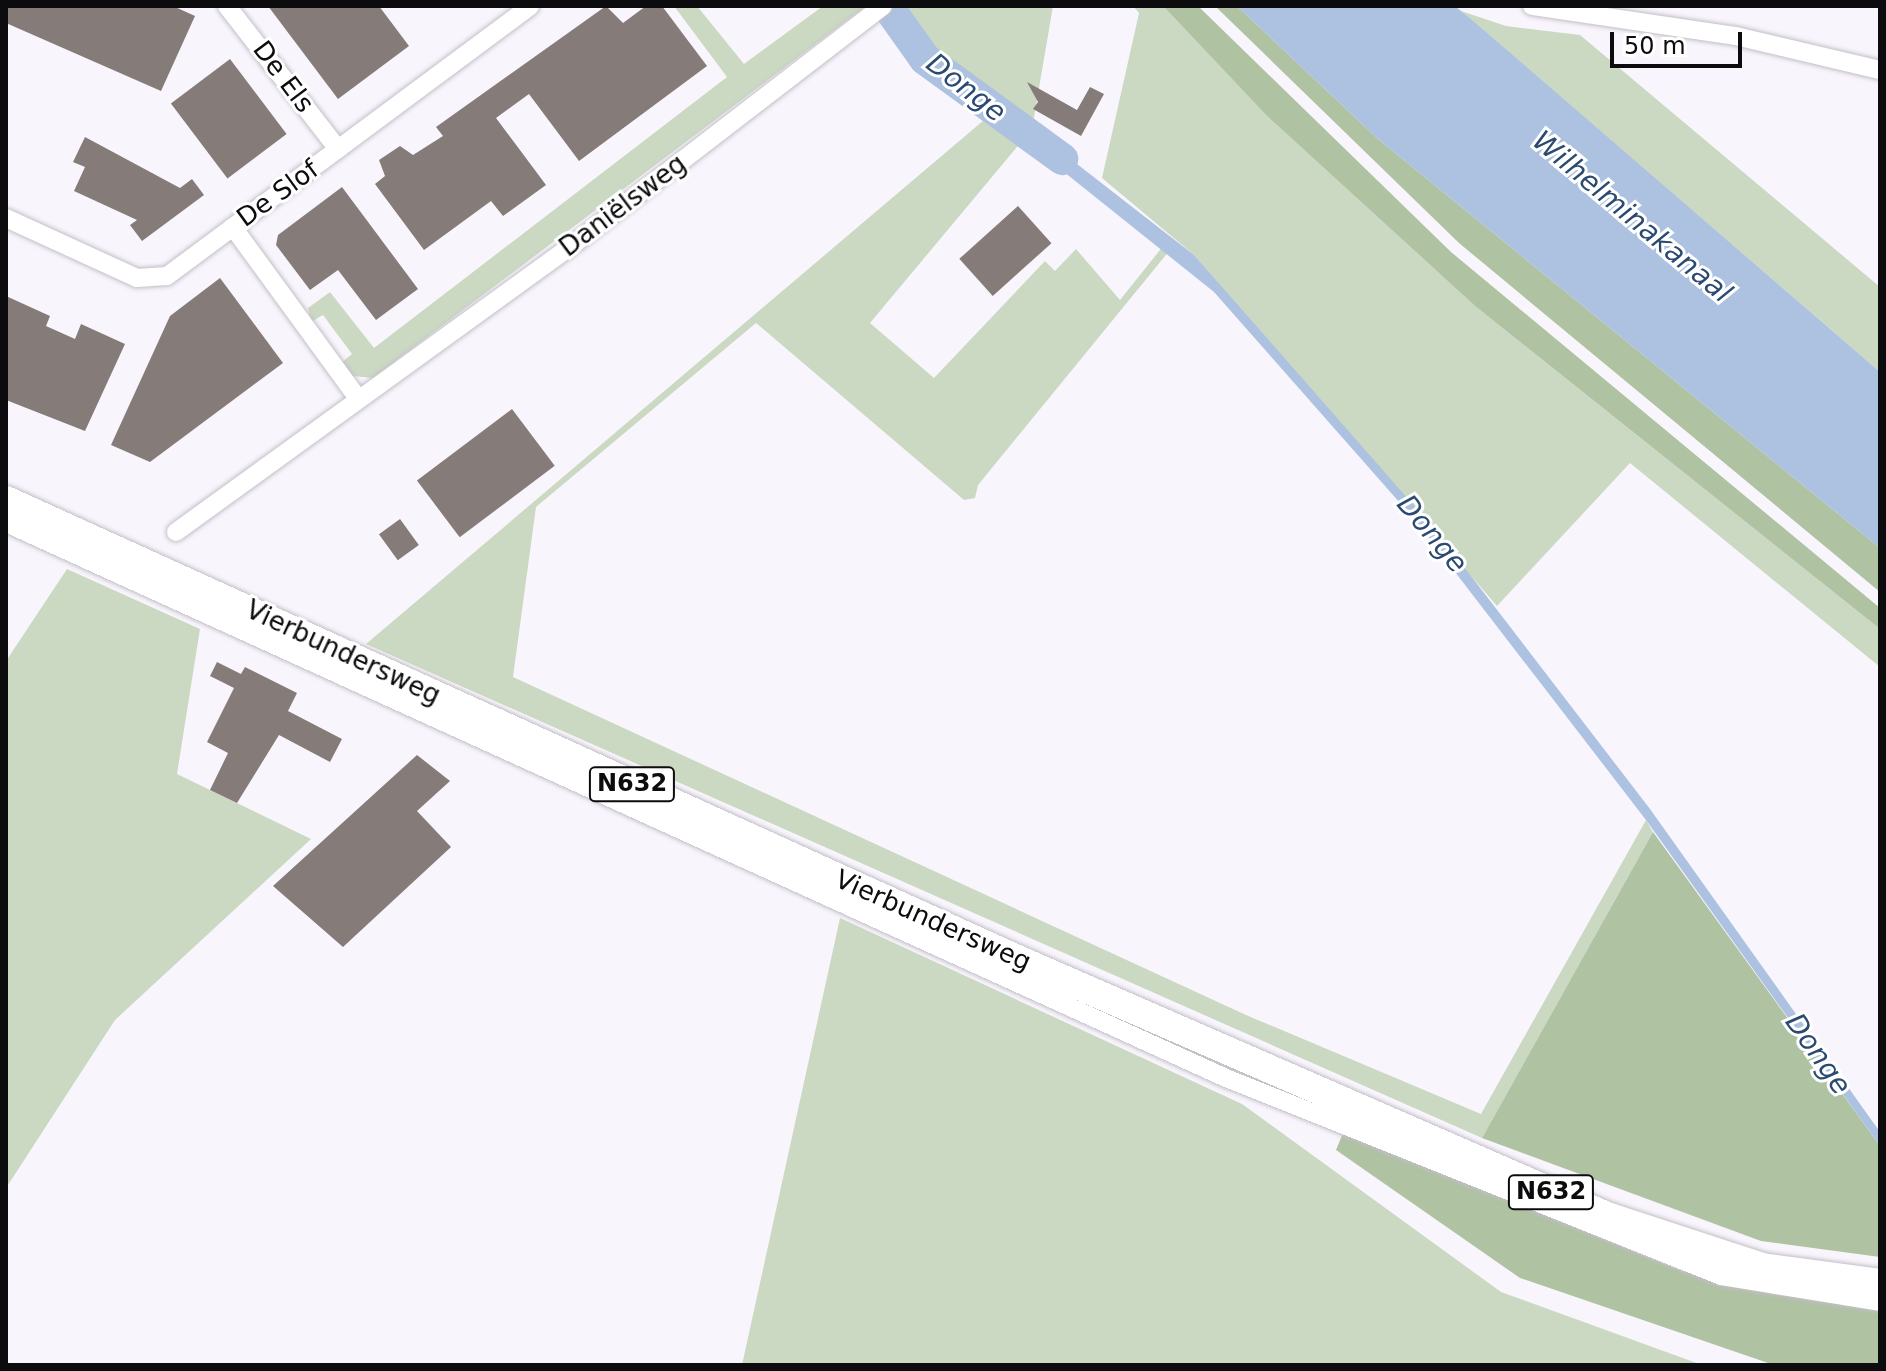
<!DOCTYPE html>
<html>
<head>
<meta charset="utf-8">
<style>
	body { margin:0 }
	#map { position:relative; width:1886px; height:1371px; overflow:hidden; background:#f9f5fd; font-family:"DejaVu Sans",sans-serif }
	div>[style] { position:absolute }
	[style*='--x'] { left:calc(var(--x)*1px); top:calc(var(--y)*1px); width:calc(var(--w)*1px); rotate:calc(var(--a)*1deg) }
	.green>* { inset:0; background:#cbd9c2 }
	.forest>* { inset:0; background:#afc2a2 }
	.water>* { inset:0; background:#acc2e0 }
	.river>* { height:32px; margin:-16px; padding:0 16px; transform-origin:16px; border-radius:16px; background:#acc2e0 }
	.building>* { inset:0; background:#857b78; transform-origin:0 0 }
	.roads { filter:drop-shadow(0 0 2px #c3bfc7) drop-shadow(0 0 2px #c3bfc7) }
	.minor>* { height:18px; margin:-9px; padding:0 9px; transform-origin:9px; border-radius:9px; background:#fff }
	.primary>* { height:28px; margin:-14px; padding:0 14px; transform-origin:14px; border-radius:14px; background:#fff }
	span { translate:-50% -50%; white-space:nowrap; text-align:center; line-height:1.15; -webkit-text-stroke:6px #fff; paint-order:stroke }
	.shield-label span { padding:2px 6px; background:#fff; border:2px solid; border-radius:6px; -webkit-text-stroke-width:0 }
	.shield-label { font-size:24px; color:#0c0b0d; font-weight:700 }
	.street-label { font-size:26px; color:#0c0b0d }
	.water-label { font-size:28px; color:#2b4a72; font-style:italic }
	.frame { position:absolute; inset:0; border:8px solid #0c0b0d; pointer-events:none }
	.scale { position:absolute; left:1610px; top:32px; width:132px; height:36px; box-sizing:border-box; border:4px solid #0c0b0d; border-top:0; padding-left:10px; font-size:24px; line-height:28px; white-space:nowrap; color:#0c0b0d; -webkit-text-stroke:6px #fff; paint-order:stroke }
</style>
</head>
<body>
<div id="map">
	<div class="green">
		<div style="clip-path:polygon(674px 6px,697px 6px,744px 64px,823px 6px,866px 6px,373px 378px,353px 376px,341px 363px,352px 354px,323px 315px,311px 322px,308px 308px,330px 292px,374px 348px,727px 77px)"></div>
		<div style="clip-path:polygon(902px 6px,1053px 6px,1032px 129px,870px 323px,934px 378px,1045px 261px,1055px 271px,1076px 249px,1120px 300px,1164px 245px,1170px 250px,978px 485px,975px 498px,964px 500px,756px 323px,536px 507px,513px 677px,1246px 1015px,1481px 1114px,1646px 820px,1653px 832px,1482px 1138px,366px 644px,997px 109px,919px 50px,892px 15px)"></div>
		<div style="clip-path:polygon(1133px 6px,1163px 6px,1266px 115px,1475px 306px,1880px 629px,1880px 667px,1630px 463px,1497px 606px,1194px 255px,1102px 178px,1139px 13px)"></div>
		<div style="clip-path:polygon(1461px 11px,1506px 26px,1580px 35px,1880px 287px,1880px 372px)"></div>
		<div style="clip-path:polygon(67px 569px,200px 629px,177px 774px,311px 839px,115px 1020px,6px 1188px,6px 661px)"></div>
		<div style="clip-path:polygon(840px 918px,1242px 1104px,1501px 1292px,1702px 1365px,742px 1365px)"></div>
	</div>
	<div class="forest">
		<div style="clip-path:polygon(1163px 6px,1198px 6px,1451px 252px,1880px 608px,1880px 629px,1475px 306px,1266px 115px)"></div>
		<div style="clip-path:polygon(1215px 6px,1237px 6px,1378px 139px,1880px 548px,1880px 592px,1459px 243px)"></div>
		<div style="clip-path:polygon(1653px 832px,1880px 1146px,1880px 1257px,1761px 1241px,1482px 1138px)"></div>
		<div style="clip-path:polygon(1343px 1133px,1682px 1271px,1778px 1295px,1880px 1307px,1880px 1365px,1774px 1365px,1520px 1278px,1336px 1150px)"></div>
	</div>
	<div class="water">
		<div style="clip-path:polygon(1237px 6px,1455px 6px,1472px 20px,1880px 372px,1880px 548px,1378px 139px)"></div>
		<div style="clip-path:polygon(1032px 129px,1194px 255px,1438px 533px,1650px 809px,1880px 1132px,1880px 1146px,1646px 820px,1415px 520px,1214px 292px,1024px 140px)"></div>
	</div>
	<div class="river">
		<div style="--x:893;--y:14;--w:55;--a:54.6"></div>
		<div style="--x:925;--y:59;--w:170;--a:36.1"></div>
	</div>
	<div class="building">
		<div style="clip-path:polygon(6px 6px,173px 6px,195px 16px,161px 91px,6px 23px)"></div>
		<div style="clip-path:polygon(268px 6px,379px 6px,409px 46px,338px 99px)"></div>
		<div style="clip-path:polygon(606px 6px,623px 23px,646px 6px,662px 6px,707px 66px,579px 161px,529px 94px,496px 118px,546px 185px,503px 216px,491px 201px,424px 250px,375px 184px,385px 176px,379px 160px,400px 146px,413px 155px,443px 136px,436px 127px)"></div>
		<div style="left:230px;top:59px;width:94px;height:74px;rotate:53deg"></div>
		<div style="clip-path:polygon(1027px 82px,1077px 110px,1090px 87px,1104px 94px,1081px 136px,1033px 109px,1038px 102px)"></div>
		<div style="clip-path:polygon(85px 137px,180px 188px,192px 179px,204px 195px,142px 241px,130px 225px,137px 220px,74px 191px,85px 167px,73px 162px)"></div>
		<div style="clip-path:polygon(342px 187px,418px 289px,376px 320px,338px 270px,310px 290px,276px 245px,278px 235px)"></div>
		<div style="left:1018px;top:206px;width:50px;height:79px;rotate:48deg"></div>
		<div style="clip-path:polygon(220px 278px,283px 363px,150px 462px,111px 445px,170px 316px)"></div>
		<div style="clip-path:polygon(6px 296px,50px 316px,46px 326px,75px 339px,81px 324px,125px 344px,85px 431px,6px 400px)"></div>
		<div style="left:512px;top:409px;width:71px;height:119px;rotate:53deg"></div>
		<div style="left:400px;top:519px;width:32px;height:26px;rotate:54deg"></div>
		<div style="clip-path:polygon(217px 662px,241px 674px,245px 667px,297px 693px,288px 711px,342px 739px,330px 762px,279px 735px,237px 803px,210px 790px,228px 753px,207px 742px,234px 688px,210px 676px)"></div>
		<div style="clip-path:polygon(417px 755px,450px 781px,417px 811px,451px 847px,343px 947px,273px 886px)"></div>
	</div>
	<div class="roads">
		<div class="minor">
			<div style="--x:227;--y:6;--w:181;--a:52.2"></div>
			<div style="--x:1532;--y:6;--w:206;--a:8.4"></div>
			<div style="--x:1736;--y:36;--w:148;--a:13.3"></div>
			<div style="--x:6;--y:218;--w:144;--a:24.6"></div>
			<div style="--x:137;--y:278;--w:30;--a:-4"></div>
			<div style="--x:167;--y:276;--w:452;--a:-36.6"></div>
			<div style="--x:233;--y:227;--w:210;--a:53.9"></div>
			<div style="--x:6;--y:523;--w:1340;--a:24.46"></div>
			<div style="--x:1226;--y:1078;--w:533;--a:21.8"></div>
			<div style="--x:1721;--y:1276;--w:161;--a:9.3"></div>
			<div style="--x:176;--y:532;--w:486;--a:-35.9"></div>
			<div style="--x:570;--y:247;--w:395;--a:-37.6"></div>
		</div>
		<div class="primary">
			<div style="--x:6;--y:500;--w:1116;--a:24.41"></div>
			<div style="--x:1022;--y:961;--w:638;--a:23.55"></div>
			<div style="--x:1607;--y:1216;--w:163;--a:18.2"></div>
			<div style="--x:1762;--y:1267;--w:119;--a:7.7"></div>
		</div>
	</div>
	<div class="shield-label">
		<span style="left:632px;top:784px">N632</span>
		<span style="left:1551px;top:1192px">N632</span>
	</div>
	<div class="street-label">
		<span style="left:283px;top:77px;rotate:53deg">De Els</span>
		<span style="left:278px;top:194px;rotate:-36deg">De Slof</span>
		<span style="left:623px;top:206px;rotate:-37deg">Daniëlsweg</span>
		<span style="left:343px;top:653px;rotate:25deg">Vierbundersweg</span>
		<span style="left:933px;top:921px;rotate:24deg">Vierbundersweg</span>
	</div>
	<div class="water-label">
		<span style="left:966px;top:88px;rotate:38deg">Donge</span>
		<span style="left:1632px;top:217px;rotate:40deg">Wilhelminakanaal</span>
		<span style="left:1432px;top:534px;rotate:50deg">Donge</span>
		<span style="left:1818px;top:1054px;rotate:55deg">Donge</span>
	</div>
	<div class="frame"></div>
	<div class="scale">50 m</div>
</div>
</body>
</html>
